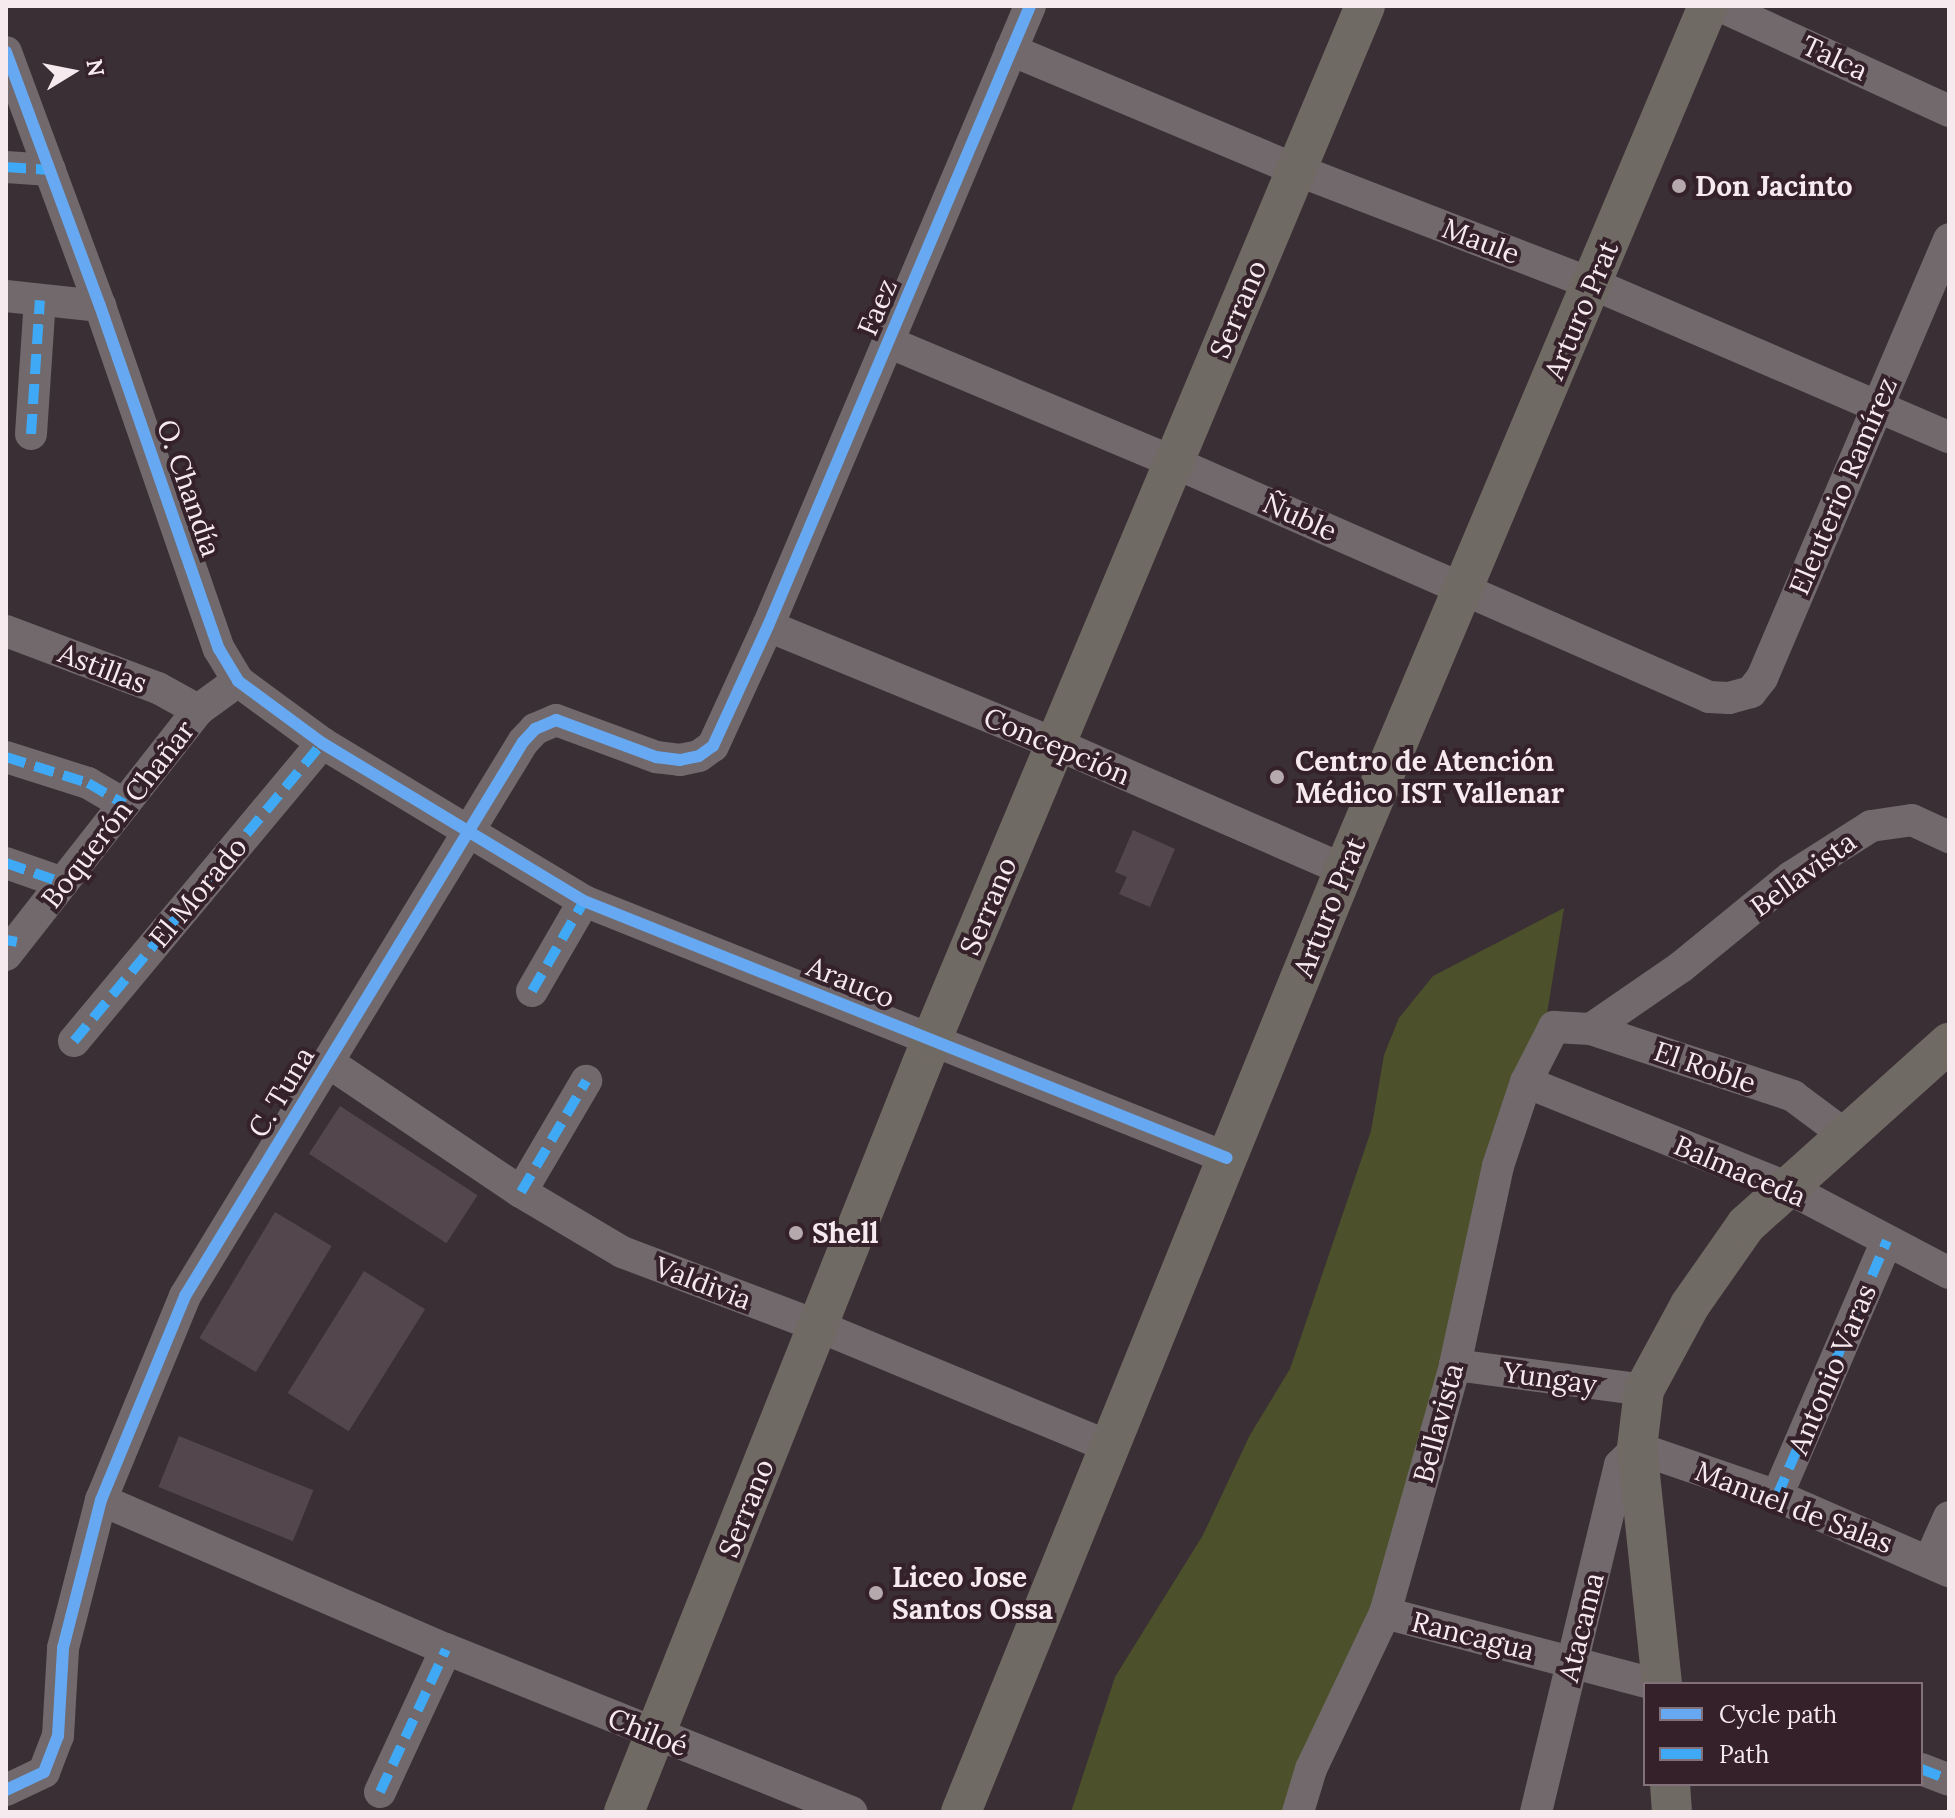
<!DOCTYPE html>
<html>
<head>
<meta charset="utf-8">
<style>
	body { margin:0 }
	#map { position:relative; width:1955px; height:1818px; overflow:hidden; background:#3a2f34; font-family:Lora,serif }
	div>[style] { position:absolute }
	[style*='--x'] { left:calc(var(--x)*1px); top:calc(var(--y)*1px); width:calc(var(--w)*1px); rotate:calc(var(--a)*1deg) }
	.green>* { inset:0; background:#4c512b }
	.building>* { inset:0; background:#53464c; transform-origin:0 0 }
	.minor>* { height:32px; margin:-16px; padding:0 16px; transform-origin:16px; border-radius:16px; background:#71696c }
	.major>* { height:40px; margin:-20px; padding:0 20px; transform-origin:20px; border-radius:20px; background:#706a64 }
	.quiet>* { height:10px; margin-top:-5px; transform-origin:0; background:repeating-linear-gradient(90deg,#3fa9f5 0 20px,transparent 0 30px) }
	.cycleway>* { height:12px; margin:-6px; padding:0 6px; transform-origin:6px; border-radius:6px; background:#66a8f1 }
	.dots>* { width:22px; height:22px; translate:-50% -50%; box-sizing:border-box; border:4px solid #342129; border-radius:50% }
	span { translate:-50% -50%; white-space:nowrap; text-align:center; line-height:1.15; -webkit-text-stroke:8px #342129; paint-order:stroke }
	.street-label { font-size:28px; color:#f7eaef }
	.poi-label { font-size:28px; color:#f7eaef; font-weight:700 }
	.left { translate:0 -50%; text-align:left }
	.frame { position:absolute; inset:0; border:8px solid #f7eaef; pointer-events:none }
	.legend { position:absolute; left:1643px; top:1682px; width:280px; height:104px; box-sizing:border-box; background:#342129; border:2px solid #827178; margin:0; padding:10px 14px; list-style:none; font-size:24px; color:#f7eaef }
	.legend li { display:flex; align-items:center; gap:16px; height:40px }
	.legend b { width:40px; border:2px solid #827178 }
	.north { position:absolute; left:32px; top:32px; width:80px; height:80px; -webkit-text-stroke:6px #342129; paint-order:stroke; rotate:80deg; font-size:22px; font-weight:700; line-height:32px; text-align:center; color:#f7eaef }
	.north::after { content:''; display:block; margin:auto; width:28px; height:36px; background:#f7eaef; clip-path:polygon(50% 0,100% 100%,50% 72%,0 100%) }
</style>
</head>
<body>
<div id="map">
	<div class="green">
		<div style="clip-path:polygon(1564px 908px,1547px 1014px,1374px 1609px,1286px 1812px,1071px 1812px,1115px 1677px,1203px 1535px,1250px 1435px,1290px 1369px,1371px 1131px,1384px 1055px,1399px 1018px,1433px 976px)"></div>
	</div>
	<div class="building">
		<div style="clip-path:polygon(1133px 830px,1175px 849px,1150px 907px,1119px 894px,1127px 877px,1115px 872px)"></div>
		<div style="left:340px;top:1106px;width:164px;height:57px;rotate:33deg"></div>
		<div style="left:275px;top:1212px;width:66px;height:147px;rotate:31deg"></div>
		<div style="left:364px;top:1271px;width:72px;height:144px;rotate:32deg"></div>
		<div style="left:179px;top:1436px;width:145px;height:55px;rotate:22deg"></div>
	</div>
	<div class="minor">
		<div style="--x:1720;--y:6;--w:252;--a:24.6"></div>
		<div style="--x:1011;--y:50;--w:310;--a:22.8"></div>
		<div style="--x:1297;--y:170;--w:317;--a:21.1"></div>
		<div style="--x:1593;--y:284;--w:387;--a:23.3"></div>
		<div style="--x:6;--y:52;--w:271;--a:69.7"></div>
		<div style="--x:100;--y:306;--w:363;--a:70.9"></div>
		<div style="--x:219;--y:649;--w:37;--a:59"></div>
		<div style="--x:238;--y:681;--w:104;--a:36.4"></div>
		<div style="--x:322;--y:743;--w:306;--a:31.1"></div>
		<div style="--x:584;--y:901;--w:692;--a:21.79"></div>
		<div style="--x:6;--y:167;--w:44;--a:3.9"></div>
		<div style="--x:6;--y:296;--w:95;--a:6.1"></div>
		<div style="--x:888;--y:342;--w:309;--a:22.8"></div>
		<div style="--x:1173;--y:462;--w:585;--a:23.67"></div>
		<div style="--x:1709;--y:697;--w:20;--a:3"></div>
		<div style="--x:1729;--y:698;--w:23;--a:-15"></div>
		<div style="--x:1751;--y:692;--w:18;--a:-52"></div>
		<div style="--x:1762;--y:678;--w:477;--a:-66.9"></div>
		<div style="--x:31;--y:434;--w:134;--a:-86.2"></div>
		<div style="--x:768;--y:626;--w:311;--a:22.3"></div>
		<div style="--x:1056;--y:744;--w:314;--a:23.6"></div>
		<div style="--x:6;--y:631;--w:162;--a:20.6"></div>
		<div style="--x:158;--y:688;--w:46;--a:28.8"></div>
		<div style="--x:6;--y:757;--w:86;--a:17.6"></div>
		<div style="--x:88;--y:783;--w:42;--a:30.3"></div>
		<div style="--x:6;--y:863;--w:60;--a:19.3"></div>
		<div style="--x:6;--y:955;--w:311;--a:-51.9"></div>
		<div style="--x:198;--y:710;--w:49;--a:-35.9"></div>
		<div style="--x:532;--y:991;--w:104;--a:-60"></div>
		<div style="--x:1591;--y:1029;--w:109;--a:-34.6"></div>
		<div style="--x:1681;--y:967;--w:142;--a:-39.3"></div>
		<div style="--x:1791;--y:877;--w:95;--a:-32.5"></div>
		<div style="--x:1871;--y:826;--w:41;--a:-8.3"></div>
		<div style="--x:1912;--y:820;--w:41;--a:24.7"></div>
		<div style="--x:74;--y:1041;--w:388;--a:-50.2"></div>
		<div style="--x:328;--y:1062;--w:233;--a:34"></div>
		<div style="--x:521;--y:1192;--w:117;--a:30.7"></div>
		<div style="--x:622;--y:1252;--w:210;--a:20.7"></div>
		<div style="--x:818;--y:1326;--w:314;--a:22.5"></div>
		<div style="--x:1526;--y:1082;--w:280;--a:22"></div>
		<div style="--x:1786;--y:1187;--w:184;--a:27.8"></div>
		<div style="--x:521;--y:1192;--w:129;--a:-59.6"></div>
		<div style="--x:1455;--y:1365;--w:191;--a:7.5"></div>
		<div style="--x:1777;--y:1496;--w:278;--a:-66.7"></div>
		<div style="--x:101;--y:1500;--w:376;--a:23.4"></div>
		<div style="--x:446;--y:1649;--w:437;--a:21.9"></div>
		<div style="--x:1929;--y:1562;--w:49;--a:-66"></div>
		<div style="--x:1385;--y:1613;--w:278;--a:14.8"></div>
		<div style="--x:1921;--y:1769;--w:30;--a:21"></div>
		<div style="--x:6;--y:1790;--w:42;--a:-25.3"></div>
		<div style="--x:44;--y:1772;--w:39;--a:-69"></div>
		<div style="--x:58;--y:1736;--w:88;--a:-86.7"></div>
		<div style="--x:63;--y:1648;--w:153;--a:-75.6"></div>
		<div style="--x:101;--y:1500;--w:221;--a:-67.6"></div>
		<div style="--x:185;--y:1296;--w:649;--a:-58.61"></div>
		<div style="--x:523;--y:742;--w:18;--a:-47"></div>
		<div style="--x:535;--y:729;--w:23;--a:-23"></div>
		<div style="--x:556;--y:720;--w:107;--a:20.3"></div>
		<div style="--x:656;--y:757;--w:24;--a:7"></div>
		<div style="--x:680;--y:760;--w:19;--a:-12"></div>
		<div style="--x:699;--y:756;--w:17;--a:-36"></div>
		<div style="--x:713;--y:746;--w:132;--a:-65.4"></div>
		<div style="--x:768;--y:626;--w:673;--a:-67.09"></div>
		<div style="--x:380;--y:1792;--w:157;--a:-65.2"></div>
		<div style="--x:1298;--y:1812;--w:45;--a:-73.2"></div>
		<div style="--x:1311;--y:1769;--w:173;--a:-64.6"></div>
		<div style="--x:1385;--y:1613;--w:258;--a:-74.2"></div>
		<div style="--x:1455;--y:1365;--w:204;--a:-77.8"></div>
		<div style="--x:1498;--y:1166;--w:89;--a:-71.6"></div>
		<div style="--x:1526;--y:1082;--w:62;--a:-63"></div>
		<div style="--x:1554;--y:1027;--w:37;--a:3"></div>
		<div style="--x:1591;--y:1029;--w:213;--a:18.3"></div>
		<div style="--x:1793;--y:1096;--w:64;--a:36.7"></div>
		<div style="--x:1536;--y:1812;--w:357;--a:-76.4"></div>
		<div style="--x:1620;--y:1465;--w:24;--a:-45"></div>
		<div style="--x:1637;--y:1448;--w:148;--a:18.9"></div>
		<div style="--x:1777;--y:1496;--w:188;--a:23.6"></div>
	</div>
	<div class="major">
		<div style="--x:1662;--y:1684;--w:237;--a:-96"></div>
		<div style="--x:1637;--y:1448;--w:58;--a:-83.1"></div>
		<div style="--x:1644;--y:1390;--w:97;--a:-61.6"></div>
		<div style="--x:1690;--y:1305;--w:98;--a:-55"></div>
		<div style="--x:1746;--y:1225;--w:273;--a:-41.9"></div>
		<div style="--x:1670;--y:1784;--w:28;--a:86"></div>
		<div style="--x:624;--y:1812;--w:830;--a:-68.29"></div>
		<div style="--x:931;--y:1041;--w:1122;--a:-67.25"></div>
		<div style="--x:961;--y:1812;--w:1017;--a:-67.87"></div>
		<div style="--x:1344;--y:870;--w:938;--a:-67.15"></div>
	</div>
	<div class="quiet">
		<div style="--x:6;--y:167;--w:44;--a:3.9"></div>
		<div style="--x:31;--y:434;--w:134;--a:-86.2"></div>
		<div style="--x:6;--y:757;--w:86;--a:17.6"></div>
		<div style="--x:88;--y:783;--w:42;--a:30.3"></div>
		<div style="--x:6;--y:863;--w:60;--a:19.3"></div>
		<div style="--x:6;--y:940;--w:11;--a:10"></div>
		<div style="--x:532;--y:991;--w:104;--a:-60"></div>
		<div style="--x:74;--y:1041;--w:388;--a:-50.2"></div>
		<div style="--x:521;--y:1192;--w:129;--a:-59.6"></div>
		<div style="--x:1777;--y:1496;--w:278;--a:-66.7"></div>
		<div style="--x:1921;--y:1769;--w:30;--a:21"></div>
		<div style="--x:380;--y:1792;--w:157;--a:-65.2"></div>
	</div>
	<div class="cycleway">
		<div style="--x:6;--y:52;--w:271;--a:69.7"></div>
		<div style="--x:100;--y:306;--w:363;--a:70.9"></div>
		<div style="--x:219;--y:649;--w:37;--a:59"></div>
		<div style="--x:238;--y:681;--w:104;--a:36.4"></div>
		<div style="--x:322;--y:743;--w:306;--a:31.1"></div>
		<div style="--x:584;--y:901;--w:692;--a:21.79"></div>
		<div style="--x:6;--y:1790;--w:42;--a:-25.3"></div>
		<div style="--x:44;--y:1772;--w:39;--a:-69"></div>
		<div style="--x:58;--y:1736;--w:88;--a:-86.7"></div>
		<div style="--x:63;--y:1648;--w:153;--a:-75.6"></div>
		<div style="--x:101;--y:1500;--w:221;--a:-67.6"></div>
		<div style="--x:185;--y:1296;--w:649;--a:-58.61"></div>
		<div style="--x:523;--y:742;--w:18;--a:-47"></div>
		<div style="--x:535;--y:729;--w:23;--a:-23"></div>
		<div style="--x:556;--y:720;--w:107;--a:20.3"></div>
		<div style="--x:656;--y:757;--w:24;--a:7"></div>
		<div style="--x:680;--y:760;--w:19;--a:-12"></div>
		<div style="--x:699;--y:756;--w:17;--a:-36"></div>
		<div style="--x:713;--y:746;--w:132;--a:-65.4"></div>
		<div style="--x:768;--y:626;--w:673;--a:-67.09"></div>
	</div>
	<div class="dots">
		<div style="left:1679px;top:186px;background:#b5a9ae"></div>
		<div style="left:1277px;top:777px;background:#b5a9ae"></div>
		<div style="left:796px;top:1233px;background:#b5a9ae"></div>
		<div style="left:876px;top:1593px;background:#b5a9ae"></div>
	</div>
	<div class="street-label">
		<span style="left:1835px;top:58px;rotate:25deg">Talca</span>
		<span style="left:1481px;top:241px;rotate:21deg">Maule</span>
		<span style="left:877px;top:307px;rotate:-67deg">Faez</span>
		<span style="left:1238px;top:309px;rotate:-67deg">Serrano</span>
		<span style="left:1581px;top:310px;rotate:-67deg">Arturo Prat</span>
		<span style="left:1843px;top:486px;rotate:-67deg">Eleuterio Ramírez</span>
		<span style="left:189px;top:488px;rotate:71deg">O. Chandía</span>
		<span style="left:1300px;top:517px;rotate:24deg">Ñuble</span>
		<span style="left:103px;top:668px;rotate:21deg">Astillas</span>
		<span style="left:1057px;top:746px;rotate:23deg">Concepción</span>
		<span style="left:118px;top:814px;rotate:-52deg">Boquerón Chañar</span>
		<span style="left:1803px;top:874px;rotate:-36deg">Bellavista</span>
		<span style="left:198px;top:892px;rotate:-50deg">El Morado</span>
		<span style="left:988px;top:906px;rotate:-67deg">Serrano</span>
		<span style="left:1329px;top:907px;rotate:-68deg">Arturo Prat</span>
		<span style="left:851px;top:982px;rotate:22deg">Arauco</span>
		<span style="left:1705px;top:1067px;rotate:19deg">El Roble</span>
		<span style="left:281px;top:1092px;rotate:-59deg">C. Tuna</span>
		<span style="left:1740px;top:1171px;rotate:23deg">Balmaceda</span>
		<span style="left:703px;top:1283px;rotate:21deg">Valdivia</span>
		<span style="left:1832px;top:1369px;rotate:-67deg">Antonio Varas</span>
		<span style="left:1550px;top:1378px;rotate:8deg">Yungay</span>
		<span style="left:1438px;top:1423px;rotate:-75deg">Bellavista</span>
		<span style="left:1794px;top:1507px;rotate:21deg">Manuel de Salas</span>
		<span style="left:746px;top:1508px;rotate:-68deg">Serrano</span>
		<span style="left:1581px;top:1627px;rotate:-76deg">Atacama</span>
		<span style="left:1473px;top:1636px;rotate:14deg">Rancagua</span>
		<span style="left:648px;top:1732px;rotate:22deg">Chiloé</span>
	</div>
	<div class="poi-label">
		<span class="left" style="left:1695px;top:186px">Don Jacinto</span>
		<span class="left" style="left:1295px;top:777px">Centro de Atención<br>Médico IST Vallenar</span>
		<span class="left" style="left:812px;top:1233px">Shell</span>
		<span class="left" style="left:892px;top:1593px">Liceo Jose<br>Santos Ossa</span>
	</div>
	<div class="frame"></div>
	<ul class="legend">
	<li><b style="height:10px;background:#66a8f1"></b>Cycle path</li>
	<li><b style="height:10px;background:#3fa9f5"></b>Path</li>
	</ul>
	<div class="north">N</div>
</div>
</body>
</html>
